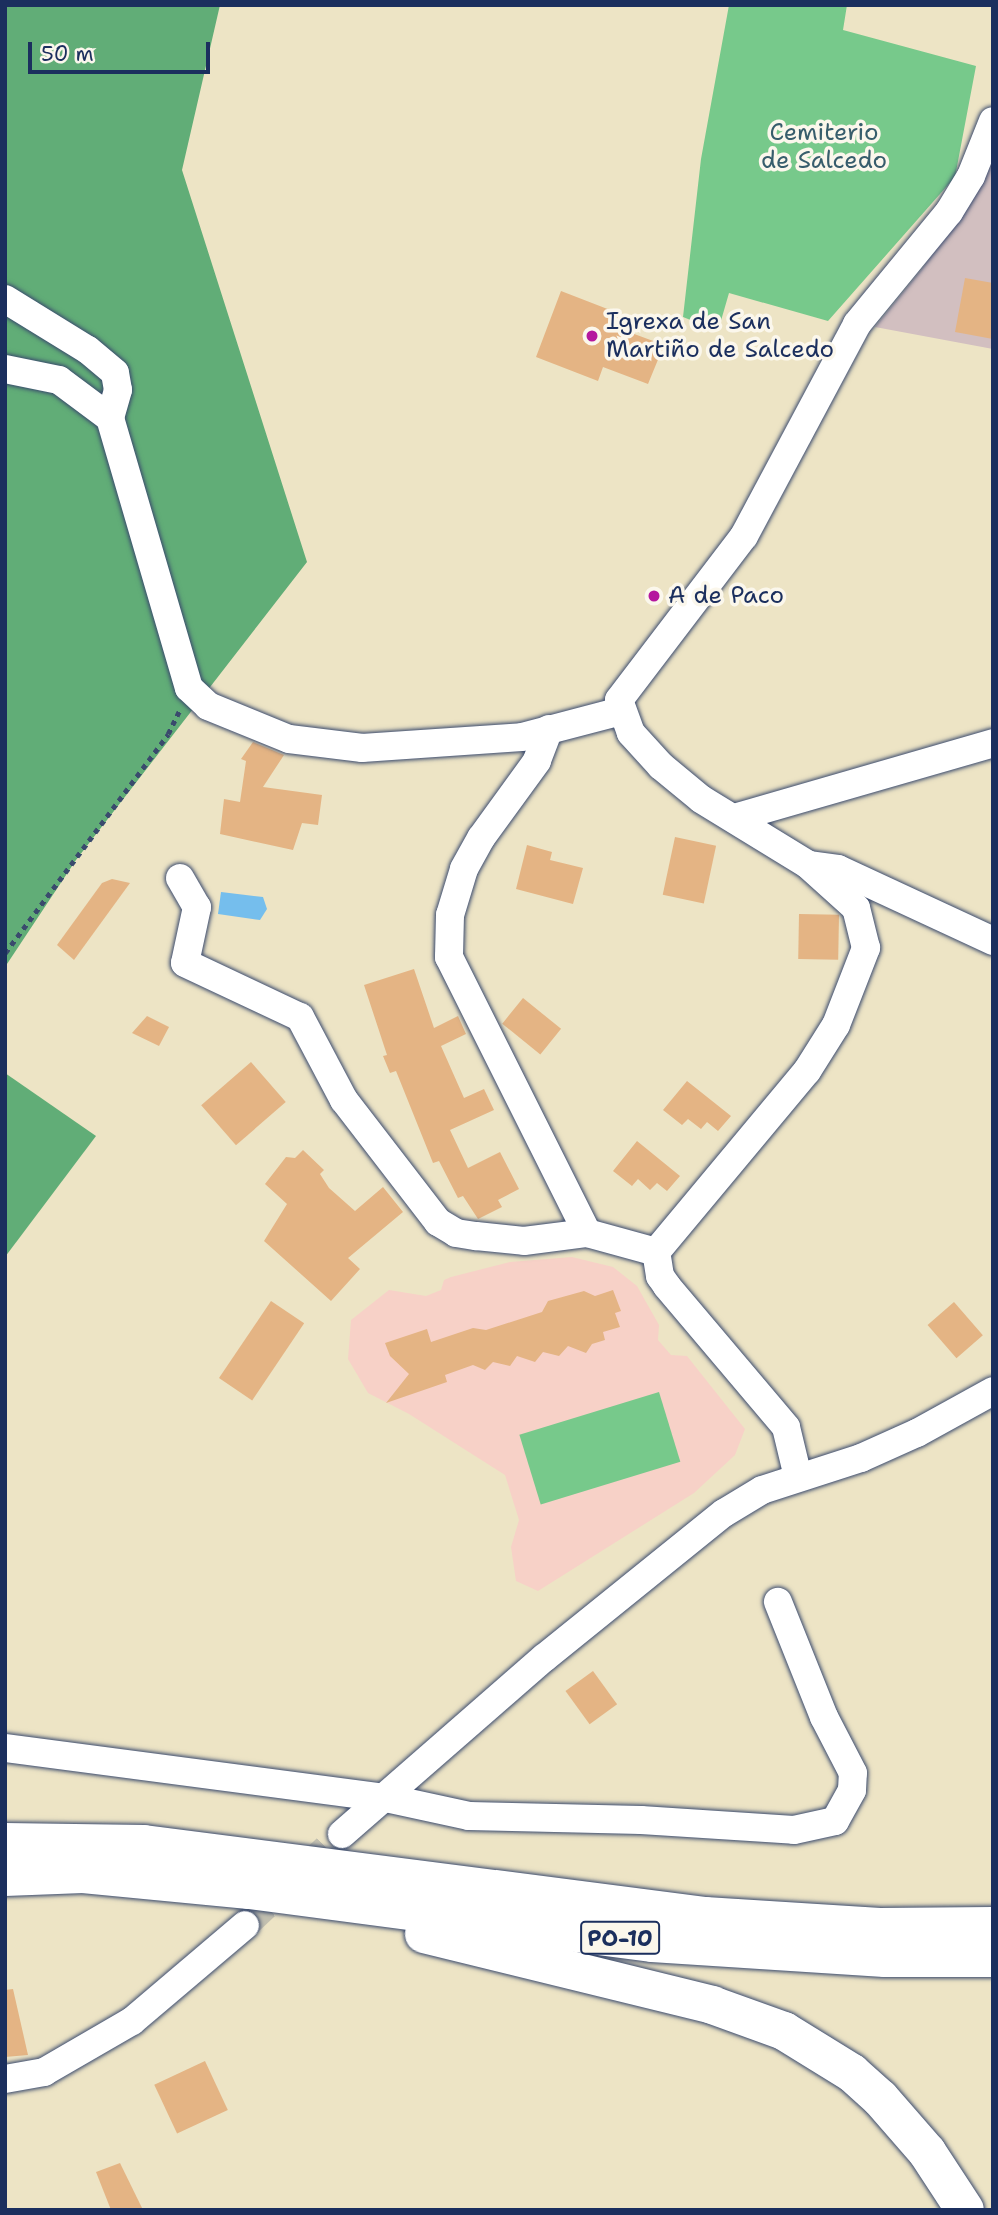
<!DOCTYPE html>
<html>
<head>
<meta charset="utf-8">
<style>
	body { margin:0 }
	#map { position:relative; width:998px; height:2215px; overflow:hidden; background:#ede4c5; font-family:"Shantell Sans",sans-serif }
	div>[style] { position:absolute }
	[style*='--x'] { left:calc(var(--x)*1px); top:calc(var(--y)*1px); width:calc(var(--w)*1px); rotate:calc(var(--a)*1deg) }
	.built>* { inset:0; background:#f7d1c7 }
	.industrial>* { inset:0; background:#d2bfc0 }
	.green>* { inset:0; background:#77c98b; transform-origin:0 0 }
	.forest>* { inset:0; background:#61ad77 }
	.water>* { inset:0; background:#75beed }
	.building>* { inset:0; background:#e4b484; transform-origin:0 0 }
	.minor-tunnel>* { height:28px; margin-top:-14px; transform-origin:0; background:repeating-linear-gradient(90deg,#c3c0b0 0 28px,transparent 0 42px) }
	.path>* { height:4.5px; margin-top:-2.25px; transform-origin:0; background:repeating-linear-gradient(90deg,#3a4a6d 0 5px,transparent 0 10px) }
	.roads { filter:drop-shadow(0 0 2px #3a4a6d) drop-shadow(0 0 2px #3a4a6d) }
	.minor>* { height:28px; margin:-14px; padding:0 14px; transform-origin:14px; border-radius:14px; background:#fff }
	.highway>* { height:38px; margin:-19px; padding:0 19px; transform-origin:19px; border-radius:19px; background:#fff }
	.dots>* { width:19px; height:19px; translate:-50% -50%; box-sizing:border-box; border:4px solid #fbf7ec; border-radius:50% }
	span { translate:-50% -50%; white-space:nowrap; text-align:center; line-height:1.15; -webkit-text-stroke:7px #fbf7ec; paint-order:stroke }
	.shield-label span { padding:2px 5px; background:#fbf7ec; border:2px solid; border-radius:5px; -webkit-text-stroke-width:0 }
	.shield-label { font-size:23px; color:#1b2f5e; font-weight:700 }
	.park-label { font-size:24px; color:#375d6c }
	.poi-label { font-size:24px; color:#1b2f5e }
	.left { translate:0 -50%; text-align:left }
	.frame { position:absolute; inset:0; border:7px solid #1b2f5e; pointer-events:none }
	.scale { position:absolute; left:28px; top:42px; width:182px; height:32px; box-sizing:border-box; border:4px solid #1b2f5e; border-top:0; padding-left:9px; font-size:21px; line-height:24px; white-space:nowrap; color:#1b2f5e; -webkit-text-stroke:5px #fbf7ec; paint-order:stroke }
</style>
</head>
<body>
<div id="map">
	<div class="built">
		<div style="clip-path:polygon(572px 1257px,613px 1267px,637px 1286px,659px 1325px,658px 1340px,671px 1355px,687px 1356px,745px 1429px,735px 1455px,694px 1493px,538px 1591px,516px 1581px,511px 1547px,519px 1520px,505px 1475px,409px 1414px,368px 1393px,348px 1359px,351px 1320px,389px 1290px,426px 1296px,441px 1290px,444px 1280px,451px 1277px,510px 1262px)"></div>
	</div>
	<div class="industrial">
		<div style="clip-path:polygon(993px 150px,993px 349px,875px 327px,922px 269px,979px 186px)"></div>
	</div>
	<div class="green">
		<div style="clip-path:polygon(729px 5px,847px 5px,843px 30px,976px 66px,955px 177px,828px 321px,729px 293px,718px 331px,683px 317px,701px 159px)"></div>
		<div style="left:659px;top:1392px;width:73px;height:146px;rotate:73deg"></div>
	</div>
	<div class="forest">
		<div style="clip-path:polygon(5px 5px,220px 5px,182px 170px,307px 562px,76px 860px,5px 967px)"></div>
		<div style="clip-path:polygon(5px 1073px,96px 1136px,5px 1257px)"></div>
	</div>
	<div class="water">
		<div style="clip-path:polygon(221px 892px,263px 897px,267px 909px,260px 920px,218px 914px)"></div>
	</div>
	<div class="building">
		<div style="clip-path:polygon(965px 278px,993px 283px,993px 339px,955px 332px)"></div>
		<div style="clip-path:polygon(561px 291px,623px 315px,618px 328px,664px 345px,648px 384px,603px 367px,598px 381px,536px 357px)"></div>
		<div style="clip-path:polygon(253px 742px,284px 755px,263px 787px,322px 795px,318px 825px,302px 823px,293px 850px,220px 834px,224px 799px,240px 802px,246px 761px,241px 759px)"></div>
		<div style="left:675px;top:837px;width:42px;height:59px;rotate:12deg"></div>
		<div style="clip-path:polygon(527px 845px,552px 852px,550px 860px,583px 868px,573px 904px,516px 889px)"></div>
		<div style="clip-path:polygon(112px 879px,130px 883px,74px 960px,57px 945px,102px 883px)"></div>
		<div style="left:799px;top:914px;width:40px;height:45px;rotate:1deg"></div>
		<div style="clip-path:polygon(414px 969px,434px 1028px,458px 1016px,466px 1034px,441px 1046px,464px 1098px,484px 1089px,494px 1110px,450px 1130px,468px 1168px,500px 1152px,519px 1189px,498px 1200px,502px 1207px,478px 1219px,463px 1196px,458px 1198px,439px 1161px,433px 1163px,396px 1071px,390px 1073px,383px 1056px,387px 1055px,364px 985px)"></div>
		<div style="left:523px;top:998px;width:49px;height:33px;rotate:39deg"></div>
		<div style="clip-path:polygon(147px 1016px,169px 1027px,159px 1046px,132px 1033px)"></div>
		<div style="left:251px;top:1062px;width:53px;height:66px;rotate:49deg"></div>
		<div style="clip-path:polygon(687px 1081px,731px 1116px,718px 1131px,707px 1122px,701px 1129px,688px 1119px,682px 1125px,663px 1110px)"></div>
		<div style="clip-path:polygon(637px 1141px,680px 1176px,667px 1191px,657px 1183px,650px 1190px,638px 1179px,632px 1186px,613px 1171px)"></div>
		<div style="clip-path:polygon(303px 1150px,324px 1170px,320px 1174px,329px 1188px,355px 1211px,383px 1187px,403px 1212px,348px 1258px,360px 1269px,331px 1301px,264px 1241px,287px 1204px,265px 1184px,286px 1157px,295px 1158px)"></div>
		<div style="clip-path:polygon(613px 1290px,621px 1311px,615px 1313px,620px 1327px,603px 1332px,605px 1340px,592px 1344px,586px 1353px,568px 1346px,559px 1356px,543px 1352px,535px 1362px,517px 1356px,510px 1366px,493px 1362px,485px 1370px,473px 1365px,445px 1375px,447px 1382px,386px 1403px,409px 1374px,390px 1356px,385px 1343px,427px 1329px,431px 1342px,473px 1328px,486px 1330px,542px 1312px,548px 1301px,584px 1291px,595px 1296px)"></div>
		<div style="left:271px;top:1301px;width:40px;height:93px;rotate:34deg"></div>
		<div style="left:954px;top:1302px;width:44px;height:35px;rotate:49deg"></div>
		<div style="left:593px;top:1671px;width:41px;height:34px;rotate:54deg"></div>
		<div style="clip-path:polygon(13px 1989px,28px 2055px,5px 2057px,5px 1990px)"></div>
		<div style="left:205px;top:2061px;width:54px;height:56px;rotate:65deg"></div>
		<div style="clip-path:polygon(120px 2163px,143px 2210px,111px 2210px,96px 2172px)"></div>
	</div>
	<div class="minor-tunnel">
		<div style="--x:245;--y:1925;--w:133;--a:-43.2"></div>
	</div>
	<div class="path">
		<div style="--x:5;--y:953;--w:273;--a:-53.3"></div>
		<div style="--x:168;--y:734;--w:25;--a:-64"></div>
	</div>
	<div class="roads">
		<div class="minor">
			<div style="--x:5;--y:299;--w:97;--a:31.6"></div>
			<div style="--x:88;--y:350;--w:35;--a:40"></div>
			<div style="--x:115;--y:373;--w:17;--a:80"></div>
			<div style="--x:118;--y:390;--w:29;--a:106"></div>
			<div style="--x:5;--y:369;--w:55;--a:11.5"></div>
			<div style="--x:59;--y:380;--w:64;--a:36.7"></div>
			<div style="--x:110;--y:418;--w:281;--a:73.7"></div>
			<div style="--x:189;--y:688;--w:26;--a:43"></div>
			<div style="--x:208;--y:706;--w:87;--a:22.2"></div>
			<div style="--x:289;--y:739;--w:74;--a:7"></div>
			<div style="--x:362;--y:748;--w:160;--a:-3.9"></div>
			<div style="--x:522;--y:737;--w:102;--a:-14.7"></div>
			<div style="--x:549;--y:729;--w:34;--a:111"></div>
			<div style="--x:537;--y:761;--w:95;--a:126"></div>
			<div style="--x:481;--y:838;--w:35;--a:119"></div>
			<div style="--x:464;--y:869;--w:48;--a:106.9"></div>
			<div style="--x:450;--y:915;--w:42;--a:91.4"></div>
			<div style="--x:449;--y:957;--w:309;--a:63.4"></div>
			<div style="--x:734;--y:818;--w:270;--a:-16.1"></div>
			<div style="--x:810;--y:865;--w:28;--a:8"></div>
			<div style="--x:838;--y:869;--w:171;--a:24.9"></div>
			<div style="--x:180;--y:878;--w:34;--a:60"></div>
			<div style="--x:197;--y:907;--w:57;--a:102.1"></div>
			<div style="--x:185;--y:963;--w:127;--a:25.2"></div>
			<div style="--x:300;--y:1017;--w:94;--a:62.1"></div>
			<div style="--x:344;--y:1100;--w:154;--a:52.4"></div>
			<div style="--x:438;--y:1222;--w:21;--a:31"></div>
			<div style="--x:456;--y:1233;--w:20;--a:9"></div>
			<div style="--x:476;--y:1236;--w:48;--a:5.9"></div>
			<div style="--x:524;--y:1241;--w:64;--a:-7.2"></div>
			<div style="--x:587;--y:1233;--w:72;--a:15.4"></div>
			<div style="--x:798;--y:1477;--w:51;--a:-103.5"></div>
			<div style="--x:786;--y:1427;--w:185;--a:-130.2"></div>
			<div style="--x:667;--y:1286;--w:12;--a:-125"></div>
			<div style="--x:660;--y:1276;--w:24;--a:-99"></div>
			<div style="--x:656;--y:1252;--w:236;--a:-50.2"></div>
			<div style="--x:807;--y:1071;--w:54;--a:-57.8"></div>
			<div style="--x:836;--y:1025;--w:83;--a:-68.7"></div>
			<div style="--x:866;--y:948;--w:41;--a:-104"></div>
			<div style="--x:856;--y:908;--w:66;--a:-138.1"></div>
			<div style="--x:807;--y:864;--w:124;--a:-148.5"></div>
			<div style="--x:701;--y:799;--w:52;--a:-140.5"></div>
			<div style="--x:661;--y:766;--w:45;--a:-132.3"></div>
			<div style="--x:631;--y:733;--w:35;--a:-110"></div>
			<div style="--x:619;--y:700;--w:206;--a:-52.7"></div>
			<div style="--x:744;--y:536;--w:240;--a:-61.9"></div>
			<div style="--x:857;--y:324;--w:145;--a:-50.6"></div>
			<div style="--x:949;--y:212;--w:42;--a:-58.6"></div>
			<div style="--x:971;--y:176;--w:59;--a:-68.2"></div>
			<div style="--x:5;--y:1748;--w:384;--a:7.5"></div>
			<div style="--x:386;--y:1798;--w:85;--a:12.2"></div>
			<div style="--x:469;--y:1816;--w:172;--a:1.3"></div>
			<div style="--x:641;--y:1820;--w:153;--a:3.7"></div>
			<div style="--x:794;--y:1830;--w:42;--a:-12.4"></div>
			<div style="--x:835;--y:1821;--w:35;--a:-61"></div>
			<div style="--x:852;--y:1790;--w:17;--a:-87"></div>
			<div style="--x:853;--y:1773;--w:63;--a:-117.4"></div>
			<div style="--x:824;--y:1717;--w:124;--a:-111.8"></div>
			<div style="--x:342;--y:1834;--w:268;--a:-41.1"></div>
			<div style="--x:544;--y:1658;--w:231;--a:-38.9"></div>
			<div style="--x:724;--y:1513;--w:44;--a:-31.2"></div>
			<div style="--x:762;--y:1490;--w:104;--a:-17.9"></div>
			<div style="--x:861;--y:1458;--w:61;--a:-24.1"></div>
			<div style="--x:917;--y:1433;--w:87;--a:-28.9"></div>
			<div style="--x:5;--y:2079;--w:40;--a:-10"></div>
			<div style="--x:44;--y:2072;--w:102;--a:-30.1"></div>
			<div style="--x:132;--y:2021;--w:148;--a:-40.3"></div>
		</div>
		<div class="highway">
			<div style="--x:5;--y:1842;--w:139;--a:0.8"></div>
			<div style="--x:144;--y:1844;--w:566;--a:7.31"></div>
			<div style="--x:705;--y:1916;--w:175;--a:3.6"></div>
			<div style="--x:880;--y:1927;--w:113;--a:-0.5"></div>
			<div style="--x:5;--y:1877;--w:78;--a:-2.2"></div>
			<div style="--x:83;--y:1874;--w:167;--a:5.5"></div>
			<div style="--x:249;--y:1890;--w:406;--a:7.5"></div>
			<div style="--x:652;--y:1943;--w:233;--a:3.7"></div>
			<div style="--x:885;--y:1958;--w:108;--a:0"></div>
			<div style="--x:424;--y:1934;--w:297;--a:13.8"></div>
			<div style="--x:712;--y:2005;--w:77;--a:19.9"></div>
			<div style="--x:784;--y:2031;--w:80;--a:31.7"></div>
			<div style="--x:852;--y:2073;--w:38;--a:42"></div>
			<div style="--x:880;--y:2098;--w:72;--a:49"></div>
			<div style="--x:927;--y:2152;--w:69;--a:56.8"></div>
		</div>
	</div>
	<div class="dots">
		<div style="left:592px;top:336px;background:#b5179e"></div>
		<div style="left:654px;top:596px;background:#b5179e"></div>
	</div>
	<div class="shield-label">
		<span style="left:620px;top:1938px">PO-10</span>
	</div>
	<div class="park-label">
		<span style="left:824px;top:147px">Cemiterio<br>de Salcedo</span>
	</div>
	<div class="poi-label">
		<span class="left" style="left:606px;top:336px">Igrexa de San<br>Martiño de Salcedo</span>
		<span class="left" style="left:668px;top:596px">A de Paco</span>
	</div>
	<div class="frame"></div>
	<div class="scale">50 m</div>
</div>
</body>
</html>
